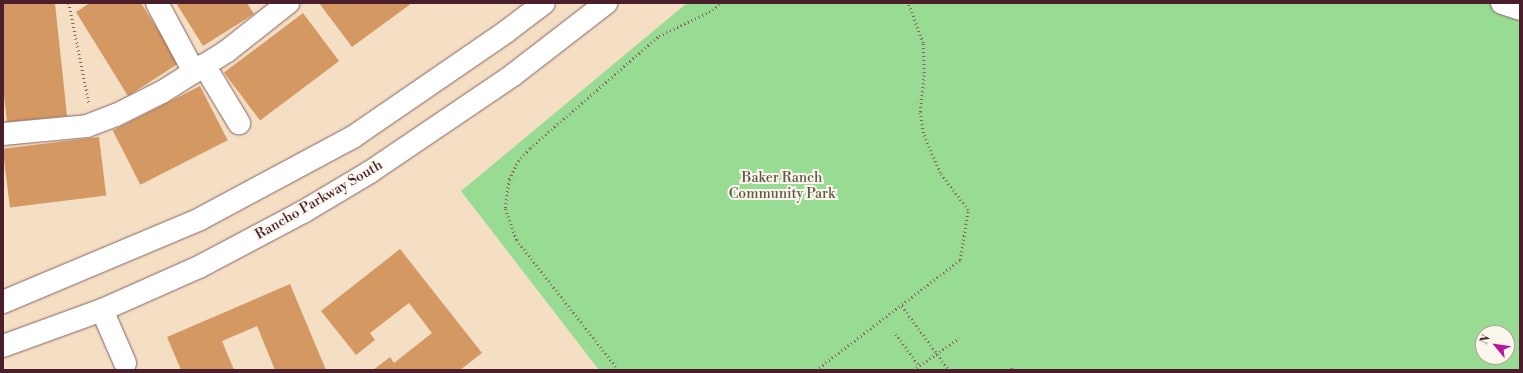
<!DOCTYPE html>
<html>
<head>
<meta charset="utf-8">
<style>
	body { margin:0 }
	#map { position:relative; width:1523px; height:373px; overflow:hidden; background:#f4dfc4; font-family:"Libre Bodoni",serif }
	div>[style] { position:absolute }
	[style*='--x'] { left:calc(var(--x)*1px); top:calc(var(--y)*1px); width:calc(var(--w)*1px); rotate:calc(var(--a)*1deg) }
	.green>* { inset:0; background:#98dc94 }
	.building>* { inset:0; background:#d49862; transform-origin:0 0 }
	.path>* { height:2.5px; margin-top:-1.25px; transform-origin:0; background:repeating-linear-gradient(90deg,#866261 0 1px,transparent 0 4px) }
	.roads { filter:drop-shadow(0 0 1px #866261) drop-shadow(0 0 1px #866261) }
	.minor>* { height:22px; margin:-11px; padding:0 11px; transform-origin:11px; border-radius:11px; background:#fff }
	span { translate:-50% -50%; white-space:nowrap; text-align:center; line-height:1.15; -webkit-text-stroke:4px #fbf7ec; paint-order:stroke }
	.park-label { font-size:14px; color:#61584a }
	.street-label { font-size:14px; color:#4a1f2b }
	.frame { position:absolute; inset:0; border:4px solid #4a1f2b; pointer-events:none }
	.north { position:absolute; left:1475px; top:325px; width:40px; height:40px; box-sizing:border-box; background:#fbf7ec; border:1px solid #b4a19f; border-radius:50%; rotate:299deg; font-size:11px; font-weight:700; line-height:16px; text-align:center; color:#4a1f2b }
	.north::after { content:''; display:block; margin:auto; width:14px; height:18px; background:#b5179e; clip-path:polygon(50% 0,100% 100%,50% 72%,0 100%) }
</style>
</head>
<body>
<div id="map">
	<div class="green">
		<div style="clip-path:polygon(evenodd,687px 3px,1520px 3px,1520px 370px,599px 370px,461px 191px,687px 3px,1483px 333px,1507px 333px,1507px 357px,1483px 357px,1483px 333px)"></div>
	</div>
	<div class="building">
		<div style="clip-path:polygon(3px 3px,55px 3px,67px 116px,7px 122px,3px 87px)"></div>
		<div style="clip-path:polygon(90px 3px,141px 3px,179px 63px,128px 96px,76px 12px)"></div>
		<div style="clip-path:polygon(176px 3px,247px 3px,254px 14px,203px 46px)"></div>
		<div style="clip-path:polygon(319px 3px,412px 3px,352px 47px)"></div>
		<div style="left:303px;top:13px;width:60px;height:99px;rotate:53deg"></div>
		<div style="left:200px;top:86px;width:61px;height:98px;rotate:63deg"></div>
		<div style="left:99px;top:137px;width:59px;height:97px;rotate:83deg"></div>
		<div style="clip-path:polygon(400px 249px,482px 353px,460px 370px,373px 370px,390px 357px,394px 363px,432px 333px,409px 303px,370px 333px,375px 340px,356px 355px,321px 311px)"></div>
		<div style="clip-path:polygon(290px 284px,326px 370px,275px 370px,257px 326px,222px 341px,234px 370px,181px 370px,167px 337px)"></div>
	</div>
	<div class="path">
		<div style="--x:69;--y:3;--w:102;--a:78.7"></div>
		<div style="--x:902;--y:306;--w:79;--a:53.7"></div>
		<div style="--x:896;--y:334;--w:39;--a:54"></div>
		<div style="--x:1012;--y:368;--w:2;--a:90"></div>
		<div style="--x:618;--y:370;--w:165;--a:-128.1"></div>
		<div style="--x:516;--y:240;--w:34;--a:-109"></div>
		<div style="--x:505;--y:208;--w:29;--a:-82"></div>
		<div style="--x:509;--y:179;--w:20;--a:-63"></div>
		<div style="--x:518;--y:161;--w:18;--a:-47"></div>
		<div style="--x:530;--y:148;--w:171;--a:-41"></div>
		<div style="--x:659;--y:36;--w:55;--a:-25.6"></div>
		<div style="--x:709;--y:12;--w:15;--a:-37"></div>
		<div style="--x:816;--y:370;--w:181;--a:-37.4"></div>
		<div style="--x:960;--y:260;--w:51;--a:-80.9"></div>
		<div style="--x:968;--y:210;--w:46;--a:-127.1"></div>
		<div style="--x:940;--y:173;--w:43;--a:-113"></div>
		<div style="--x:923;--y:133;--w:21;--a:-98"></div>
		<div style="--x:920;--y:112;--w:39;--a:-84"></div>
		<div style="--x:924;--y:73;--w:30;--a:-92"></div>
		<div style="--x:923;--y:43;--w:43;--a:-110.6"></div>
		<div style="--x:913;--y:370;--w:56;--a:-34.8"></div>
		<div style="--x:1066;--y:370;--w:18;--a:0"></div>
	</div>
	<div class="roads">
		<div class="minor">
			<div style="--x:157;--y:3;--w:78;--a:61.8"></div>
			<div style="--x:1502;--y:3;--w:19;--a:18"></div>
			<div style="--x:204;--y:65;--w:68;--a:58.9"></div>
			<div style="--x:3;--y:134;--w:84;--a:-5.4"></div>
			<div style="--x:87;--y:126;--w:31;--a:-21"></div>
			<div style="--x:116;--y:115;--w:51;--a:-26.6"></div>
			<div style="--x:162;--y:92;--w:77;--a:-32.2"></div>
			<div style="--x:227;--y:51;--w:78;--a:-38.2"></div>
			<div style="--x:3;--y:302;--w:214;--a:-22.8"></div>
			<div style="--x:200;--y:219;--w:174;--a:-28.2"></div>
			<div style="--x:353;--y:137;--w:187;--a:-34.5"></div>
			<div style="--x:507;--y:31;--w:46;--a:-37.1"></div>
			<div style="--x:102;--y:310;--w:58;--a:66.5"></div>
			<div style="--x:3;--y:346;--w:105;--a:-20"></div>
			<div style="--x:102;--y:310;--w:106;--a:-23.9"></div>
			<div style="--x:199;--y:267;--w:118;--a:-27.9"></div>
			<div style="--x:303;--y:212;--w:78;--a:-30.8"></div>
			<div style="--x:370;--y:172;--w:173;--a:-34.1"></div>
			<div style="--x:513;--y:75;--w:118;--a:-37.7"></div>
		</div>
	</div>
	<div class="park-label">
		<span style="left:782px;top:186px">Baker Ranch<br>Community Park</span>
	</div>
	<div class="street-label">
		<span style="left:319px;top:200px;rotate:-30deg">Rancho Parkway South</span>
	</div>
	<div class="frame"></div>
	<div class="north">N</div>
</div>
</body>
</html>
